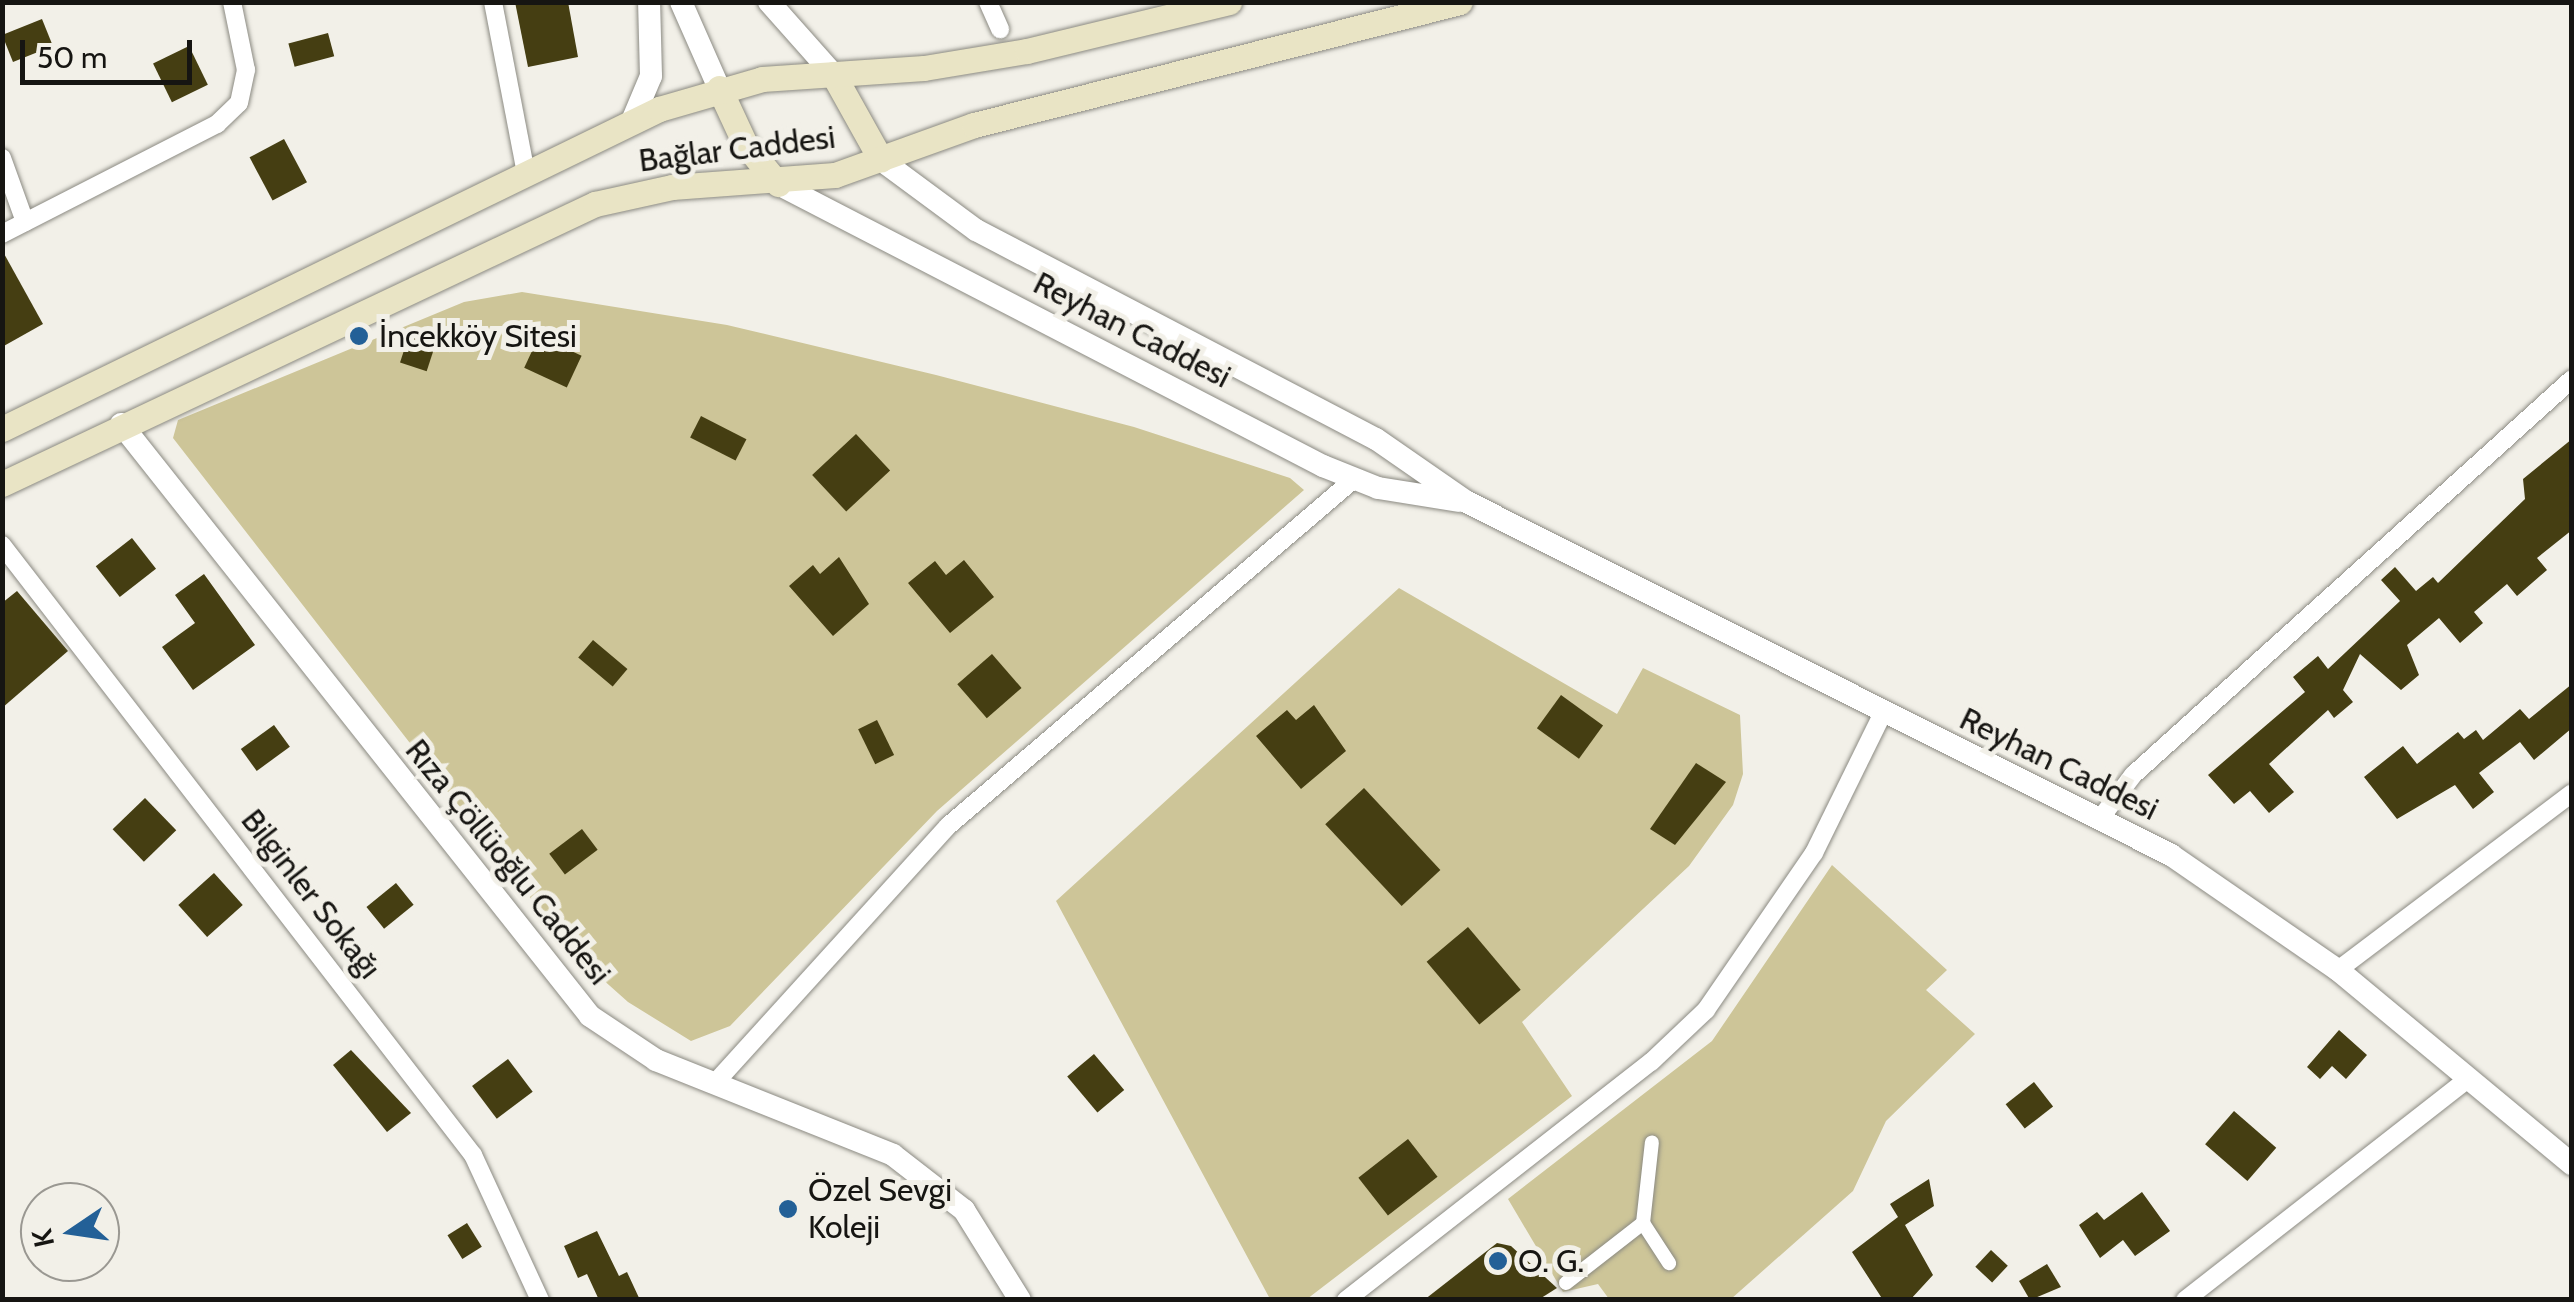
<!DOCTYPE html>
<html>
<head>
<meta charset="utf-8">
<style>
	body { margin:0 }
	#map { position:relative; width:2574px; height:1302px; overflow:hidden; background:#f2f0e8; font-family:Cabin,sans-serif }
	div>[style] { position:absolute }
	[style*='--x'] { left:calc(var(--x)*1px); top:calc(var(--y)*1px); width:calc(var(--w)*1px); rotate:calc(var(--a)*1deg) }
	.green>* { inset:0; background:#cdc598 }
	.building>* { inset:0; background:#453e12; transform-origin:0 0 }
	.roads { filter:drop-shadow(0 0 2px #8b8a82) drop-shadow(0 0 2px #8b8a82) }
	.pedestrian>* { height:14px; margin:-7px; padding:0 7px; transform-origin:7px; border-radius:7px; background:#fff }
	.minor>* { height:18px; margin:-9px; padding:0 9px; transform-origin:9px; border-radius:9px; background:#fff }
	.tertiary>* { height:22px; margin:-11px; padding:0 11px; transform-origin:11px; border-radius:11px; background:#fff }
	.secondary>* { height:25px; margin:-12.5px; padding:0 12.5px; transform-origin:12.5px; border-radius:12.5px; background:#e9e4c5 }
	.dots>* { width:28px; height:28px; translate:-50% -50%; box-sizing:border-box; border:5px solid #f2f0e8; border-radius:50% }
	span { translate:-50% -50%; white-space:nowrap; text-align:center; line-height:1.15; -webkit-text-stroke:10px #f2f0e8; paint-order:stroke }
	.street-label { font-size:32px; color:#161512 }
	.poi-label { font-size:32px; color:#161512 }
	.left { translate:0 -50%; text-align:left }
	.frame { position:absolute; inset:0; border:5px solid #161512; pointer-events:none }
	.north { position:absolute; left:20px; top:1182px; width:100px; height:100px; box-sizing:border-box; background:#f2f0e8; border:2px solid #9a9892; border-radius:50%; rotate:257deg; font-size:28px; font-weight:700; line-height:40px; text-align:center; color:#161512 }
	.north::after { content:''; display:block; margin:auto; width:35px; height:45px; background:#236097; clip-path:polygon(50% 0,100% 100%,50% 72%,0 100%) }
	.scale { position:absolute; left:20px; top:40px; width:172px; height:45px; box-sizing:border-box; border:5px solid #161512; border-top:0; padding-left:12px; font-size:30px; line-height:35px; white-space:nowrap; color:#161512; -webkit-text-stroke:8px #f2f0e8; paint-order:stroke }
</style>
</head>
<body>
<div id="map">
	<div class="green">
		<div style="clip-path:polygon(522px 292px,727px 325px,936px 375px,1134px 427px,1290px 478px,1304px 490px,937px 811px,730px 1026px,691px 1041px,628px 1002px,573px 953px,173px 438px,178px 420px,464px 302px)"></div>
		<div style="clip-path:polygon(1399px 588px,1617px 714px,1643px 668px,1740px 715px,1743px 774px,1733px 805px,1689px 866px,1522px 1022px,1572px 1096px,1307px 1299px,1270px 1299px,1056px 901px)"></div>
		<div style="clip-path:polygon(1832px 865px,1947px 970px,1926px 990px,1975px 1034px,1886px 1121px,1853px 1191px,1731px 1299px,1609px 1299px,1598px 1284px,1563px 1292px,1508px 1199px,1712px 1041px)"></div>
	</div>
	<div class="building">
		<div style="clip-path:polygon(515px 2px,568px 2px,578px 57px,528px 67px)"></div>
		<div style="left:42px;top:19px;width:29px;height:43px;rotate:68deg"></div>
		<div style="left:328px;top:33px;width:24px;height:41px;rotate:75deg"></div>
		<div style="left:189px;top:46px;width:43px;height:40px;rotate:64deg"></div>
		<div style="left:284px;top:139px;width:49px;height:39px;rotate:62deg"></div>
		<div style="clip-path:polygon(2px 250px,43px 324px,2px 347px)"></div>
		<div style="left:409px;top:335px;width:28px;height:29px;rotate:18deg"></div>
		<div style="left:539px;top:336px;width:47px;height:35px;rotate:25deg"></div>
		<div style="left:701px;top:416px;width:51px;height:24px;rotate:27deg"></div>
		<div style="left:856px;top:434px;width:50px;height:60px;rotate:47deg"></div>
		<div style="clip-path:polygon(2572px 439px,2572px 530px,2537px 558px,2547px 570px,2517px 596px,2507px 584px,2474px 612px,2483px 623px,2460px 643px,2439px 618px,2407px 645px,2419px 675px,2401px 690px,2360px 654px,2343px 690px,2353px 702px,2334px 718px,2328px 710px,2269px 764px,2294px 792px,2269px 813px,2250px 791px,2234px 804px,2208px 775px,2305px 692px,2293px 677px,2318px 656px,2328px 669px,2400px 601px,2381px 580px,2395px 567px,2416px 591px,2433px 577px,2438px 583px,2525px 499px,2523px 479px)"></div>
		<div style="left:132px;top:538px;width:39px;height:46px;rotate:52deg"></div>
		<div style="clip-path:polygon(839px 557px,869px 604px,833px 636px,789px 586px,813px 565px,820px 574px)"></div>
		<div style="clip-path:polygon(964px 560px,994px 597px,950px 633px,908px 583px,935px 561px,946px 575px)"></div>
		<div style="clip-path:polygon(204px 574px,255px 645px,193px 690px,162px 647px,195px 623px,175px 595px)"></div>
		<div style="clip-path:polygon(17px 591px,68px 651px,2px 708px,2px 603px)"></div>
		<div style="left:593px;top:640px;width:45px;height:23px;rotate:40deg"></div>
		<div style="left:992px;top:654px;width:45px;height:46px;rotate:49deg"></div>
		<div style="clip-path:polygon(2572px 684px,2572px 728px,2534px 760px,2520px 742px,2479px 773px,2494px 792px,2473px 809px,2455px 785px,2397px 819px,2364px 777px,2403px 746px,2417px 764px,2458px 732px,2464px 739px,2476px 730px,2483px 740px,2520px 709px,2529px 719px)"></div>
		<div style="left:1561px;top:695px;width:52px;height:41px;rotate:36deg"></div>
		<div style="clip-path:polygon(1314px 705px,1346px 751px,1301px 789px,1256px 736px,1287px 710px,1296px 720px)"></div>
		<div style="left:877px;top:720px;width:39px;height:21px;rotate:64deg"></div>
		<div style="left:274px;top:725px;width:27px;height:41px;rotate:54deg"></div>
		<div style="clip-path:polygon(1696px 763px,1726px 782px,1675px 845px,1650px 829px)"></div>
		<div style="left:1364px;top:788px;width:112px;height:53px;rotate:47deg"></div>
		<div style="left:145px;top:798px;width:45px;height:45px;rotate:46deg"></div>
		<div style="left:582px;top:829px;width:26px;height:41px;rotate:53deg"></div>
		<div style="left:214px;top:873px;width:43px;height:48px;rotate:48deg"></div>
		<div style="left:396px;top:883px;width:28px;height:38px;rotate:51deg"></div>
		<div style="left:1468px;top:927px;width:82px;height:54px;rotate:50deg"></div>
		<div style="clip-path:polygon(2339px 1030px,2367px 1055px,2346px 1079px,2332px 1066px,2320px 1079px,2307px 1067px)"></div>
		<div style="clip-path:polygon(351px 1050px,411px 1113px,387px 1132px,333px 1065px)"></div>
		<div style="left:1094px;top:1054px;width:47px;height:35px;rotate:50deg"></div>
		<div style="left:508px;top:1059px;width:41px;height:45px;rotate:53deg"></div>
		<div style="left:2034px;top:1082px;width:31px;height:36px;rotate:52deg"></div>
		<div style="left:2234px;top:1111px;width:56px;height:44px;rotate:41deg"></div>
		<div style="left:1408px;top:1139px;width:48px;height:63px;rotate:52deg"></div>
		<div style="clip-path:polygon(1929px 1179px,1934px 1206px,1905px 1225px,1933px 1275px,1910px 1300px,1883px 1300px,1852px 1252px,1898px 1217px,1890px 1204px)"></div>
		<div style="clip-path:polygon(2142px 1192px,2170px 1231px,2135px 1256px,2123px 1240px,2100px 1258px,2079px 1225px,2097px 1212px,2104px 1220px)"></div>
		<div style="left:467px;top:1223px;width:28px;height:23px;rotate:58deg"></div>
		<div style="clip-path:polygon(597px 1231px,619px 1276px,627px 1272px,640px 1300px,599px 1300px,587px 1274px,578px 1278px,564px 1246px)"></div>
		<div style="clip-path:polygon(1497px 1243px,1511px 1246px,1557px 1288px,1538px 1300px,1424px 1300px)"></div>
		<div style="left:1991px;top:1250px;width:23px;height:23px;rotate:43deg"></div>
		<div style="clip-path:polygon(2047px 1264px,2061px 1287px,2030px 1300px,2019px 1281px)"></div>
	</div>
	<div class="roads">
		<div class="pedestrian">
			<div style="--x:1643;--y:1223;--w:48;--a:57"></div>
			<div style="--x:1566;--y:1283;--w:98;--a:-37.9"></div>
			<div style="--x:1643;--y:1223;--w:81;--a:-83.7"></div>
		</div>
		<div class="minor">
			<div style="--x:493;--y:2;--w:169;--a:79.1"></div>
			<div style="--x:988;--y:2;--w:30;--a:66"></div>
			<div style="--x:2;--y:158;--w:68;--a:70.2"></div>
			<div style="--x:2;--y:234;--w:242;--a:-27.1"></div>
			<div style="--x:217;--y:124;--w:30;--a:-44"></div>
			<div style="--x:239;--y:103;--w:34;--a:-78"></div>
			<div style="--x:246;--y:70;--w:69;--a:-101.6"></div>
			<div style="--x:2;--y:545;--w:771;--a:52.33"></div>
			<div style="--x:473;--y:1155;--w:160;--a:65.2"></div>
			<div style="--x:2100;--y:819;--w:55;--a:-53.1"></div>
			<div style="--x:2133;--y:775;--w:591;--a:-42.05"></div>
			<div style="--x:2338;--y:970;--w:293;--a:-37.1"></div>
			<div style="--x:715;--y:1083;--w:347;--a:-47.8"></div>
			<div style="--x:948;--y:826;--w:533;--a:-40.51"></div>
			<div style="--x:1346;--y:1300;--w:387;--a:-38"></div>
			<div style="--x:1651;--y:1062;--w:76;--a:-43.4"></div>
			<div style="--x:1706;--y:1010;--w:191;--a:-55.5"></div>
			<div style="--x:1814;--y:853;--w:156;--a:-63.8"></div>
			<div style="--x:2185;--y:1300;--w:359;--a:-38"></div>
		</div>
		<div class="tertiary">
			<div style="--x:681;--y:2;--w:94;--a:66.2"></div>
			<div style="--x:769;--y:2;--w:96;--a:48.4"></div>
			<div style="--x:632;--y:121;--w:49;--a:-67.1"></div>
			<div style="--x:651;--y:76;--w:74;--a:-91.5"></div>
			<div style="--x:881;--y:160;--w:118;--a:36.4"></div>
			<div style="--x:976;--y:230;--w:451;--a:27.6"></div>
			<div style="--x:1376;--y:439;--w:111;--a:34.7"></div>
			<div style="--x:1467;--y:502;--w:788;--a:26.63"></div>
			<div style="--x:2171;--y:855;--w:203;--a:34.6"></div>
			<div style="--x:2338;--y:970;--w:304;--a:39.7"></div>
			<div style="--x:778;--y:184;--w:614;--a:27.36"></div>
			<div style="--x:1323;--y:466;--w:59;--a:21.8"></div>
			<div style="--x:1378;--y:488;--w:82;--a:9.1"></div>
			<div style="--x:121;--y:424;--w:755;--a:51.61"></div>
			<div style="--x:590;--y:1016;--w:79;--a:33.7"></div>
			<div style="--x:656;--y:1060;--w:255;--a:21.8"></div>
			<div style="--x:893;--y:1155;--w:90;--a:37.8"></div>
			<div style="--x:964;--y:1210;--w:106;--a:58.1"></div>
		</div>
		<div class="secondary">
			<div style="--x:833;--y:74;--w:98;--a:60.8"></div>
			<div style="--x:719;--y:88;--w:62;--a:65.1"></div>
			<div style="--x:745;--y:144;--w:52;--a:50.5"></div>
			<div style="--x:2;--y:429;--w:731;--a:-25.97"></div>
			<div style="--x:659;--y:109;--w:107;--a:-16.2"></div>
			<div style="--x:762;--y:79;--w:162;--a:-3.9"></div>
			<div style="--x:924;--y:68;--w:104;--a:-9.4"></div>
			<div style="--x:1027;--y:51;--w:208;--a:-13.6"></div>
			<div style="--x:2;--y:484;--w:656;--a:-25.28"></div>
			<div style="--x:595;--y:204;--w:79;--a:-12.4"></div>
			<div style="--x:672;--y:187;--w:163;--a:-4.2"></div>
			<div style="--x:835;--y:175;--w:148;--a:-19.8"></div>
			<div style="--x:974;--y:125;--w:501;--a:-14.2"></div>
		</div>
	</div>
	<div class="dots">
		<div style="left:359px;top:336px;background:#236097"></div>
		<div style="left:788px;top:1209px;background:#236097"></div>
		<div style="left:1498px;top:1261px;background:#236097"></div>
	</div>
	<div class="street-label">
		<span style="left:737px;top:149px;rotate:-7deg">Bağlar Caddesi</span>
		<span style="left:1132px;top:330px;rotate:27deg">Reyhan Caddesi</span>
		<span style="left:2059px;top:764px;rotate:26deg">Reyhan Caddesi</span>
		<span style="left:508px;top:862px;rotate:51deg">Rıza Çöllüoğlu Caddesi</span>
		<span style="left:311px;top:894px;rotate:52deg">Bilginler Sokağı</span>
	</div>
	<div class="poi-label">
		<span class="left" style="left:379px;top:336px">İncekköy Sitesi</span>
		<span class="left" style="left:808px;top:1209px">Özel Sevgi<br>Koleji</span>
		<span class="left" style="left:1518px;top:1261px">O. G.</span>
	</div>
	<div class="frame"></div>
	<div class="north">K</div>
	<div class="scale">50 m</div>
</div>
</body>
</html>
